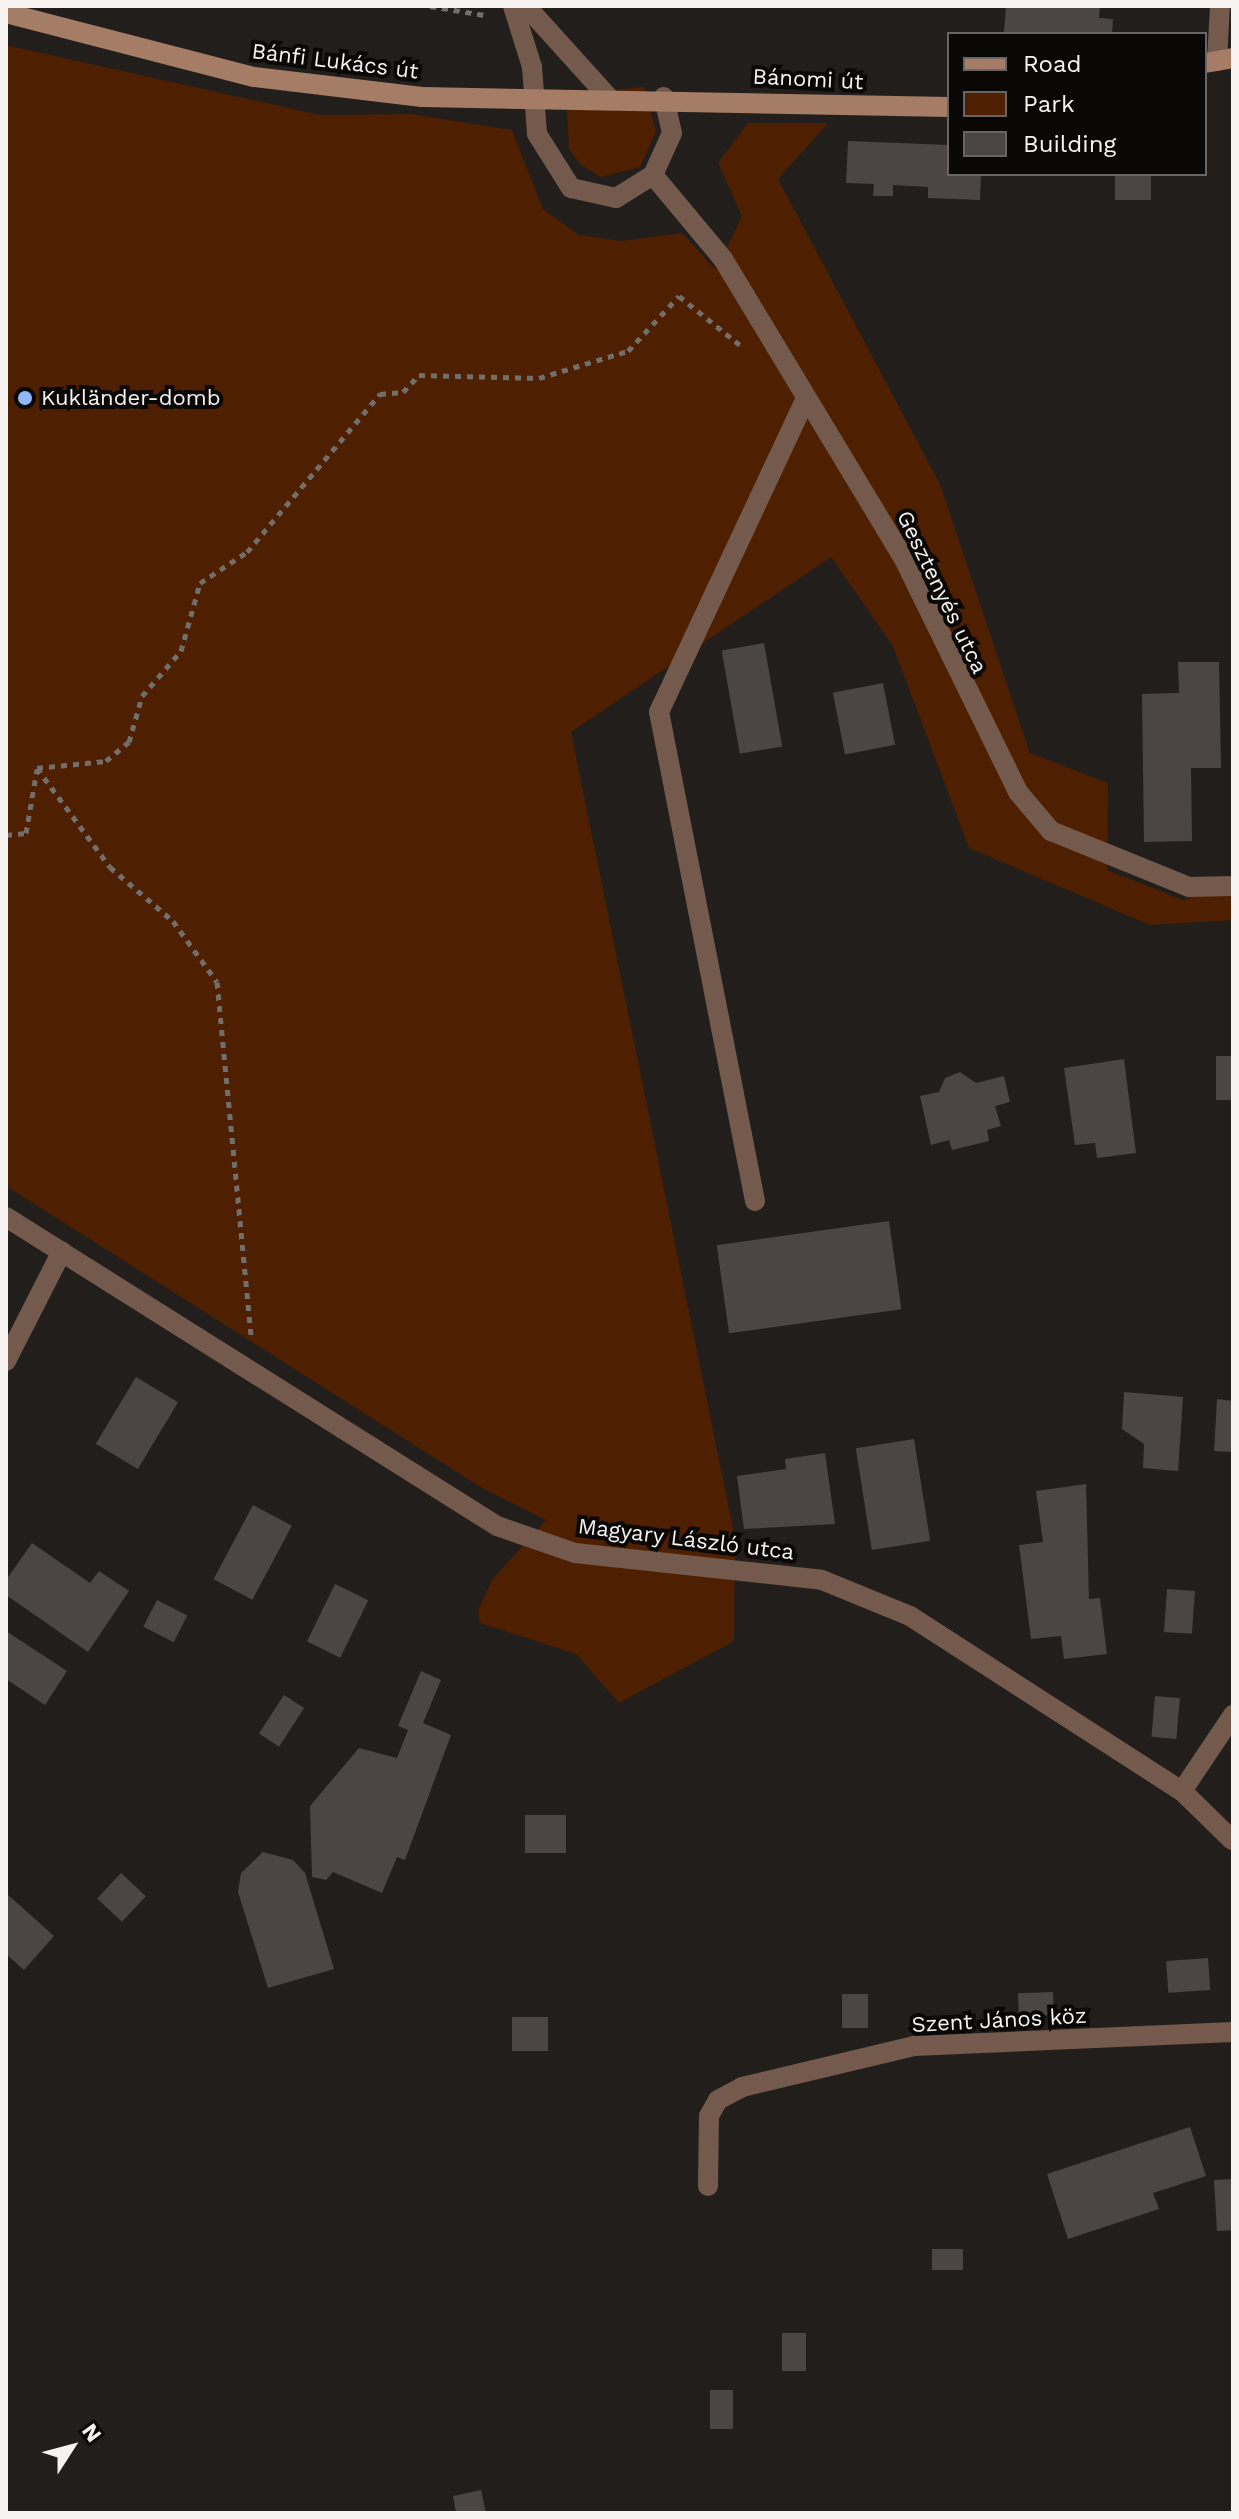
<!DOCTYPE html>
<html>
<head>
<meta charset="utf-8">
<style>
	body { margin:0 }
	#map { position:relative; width:1239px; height:2519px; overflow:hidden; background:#221e1b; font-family:"Work Sans",sans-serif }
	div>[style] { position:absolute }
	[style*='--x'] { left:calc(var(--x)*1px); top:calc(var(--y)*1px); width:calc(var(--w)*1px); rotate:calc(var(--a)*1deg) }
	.green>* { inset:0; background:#4e1f00 }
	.building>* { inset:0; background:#4b4643; transform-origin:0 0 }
	.path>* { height:5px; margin-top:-2.5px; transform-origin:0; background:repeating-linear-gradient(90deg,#726e6b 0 6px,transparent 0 12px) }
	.street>* { height:20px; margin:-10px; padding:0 10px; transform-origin:10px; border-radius:10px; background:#745a4c }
	.secondary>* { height:20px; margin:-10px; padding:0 10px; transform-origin:10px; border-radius:10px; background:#a57c65 }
	.dots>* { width:22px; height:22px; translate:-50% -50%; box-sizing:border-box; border:4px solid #0a0807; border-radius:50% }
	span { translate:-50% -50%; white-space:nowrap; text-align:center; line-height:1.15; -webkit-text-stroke:8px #0a0807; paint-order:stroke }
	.street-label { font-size:22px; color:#f6f3f1 }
	.poi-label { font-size:22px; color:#f6f3f1 }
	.left { translate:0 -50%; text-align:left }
	.frame { position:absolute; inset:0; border:8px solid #f6f3f1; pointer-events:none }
	.legend { position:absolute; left:947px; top:32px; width:260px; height:144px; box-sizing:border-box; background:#0a0807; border:2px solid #686665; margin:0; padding:10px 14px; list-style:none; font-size:24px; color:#f6f3f1 }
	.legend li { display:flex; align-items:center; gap:16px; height:40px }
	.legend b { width:40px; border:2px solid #686665 }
	.north { position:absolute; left:32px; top:2407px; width:80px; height:80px; -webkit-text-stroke:6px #0a0807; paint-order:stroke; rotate:54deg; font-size:22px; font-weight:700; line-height:32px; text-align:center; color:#f6f3f1 }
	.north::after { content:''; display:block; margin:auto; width:28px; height:36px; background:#f6f3f1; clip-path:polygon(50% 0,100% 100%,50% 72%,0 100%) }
</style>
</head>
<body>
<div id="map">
	<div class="green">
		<div style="clip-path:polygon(6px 45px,320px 115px,411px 114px,512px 130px,543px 209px,579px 235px,621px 241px,682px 233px,716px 270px,742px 216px,718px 163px,748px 123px,828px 123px,778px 179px,940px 484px,1030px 753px,1108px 783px,1107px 870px,1183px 900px,1233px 883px,1233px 920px,1150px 925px,969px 848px,893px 646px,831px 557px,571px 732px,735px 1538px,734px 1641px,619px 1703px,576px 1654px,480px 1623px,478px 1610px,492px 1580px,546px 1520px,482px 1488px,6px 1186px)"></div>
		<div style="clip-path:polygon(644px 87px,656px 132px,640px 167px,601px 177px,581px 165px,569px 149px,566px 94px)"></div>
	</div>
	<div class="building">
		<div style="clip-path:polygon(1006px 6px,1100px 6px,1099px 18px,1113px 19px,1112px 34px,1004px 32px)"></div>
		<div style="clip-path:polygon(848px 141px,949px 145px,949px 174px,981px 174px,980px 200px,928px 198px,928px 187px,893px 185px,893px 196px,873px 196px,874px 184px,846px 183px)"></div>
		<div style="left:1115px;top:174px;width:36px;height:26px"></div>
		<div style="left:764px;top:643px;width:105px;height:43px;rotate:80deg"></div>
		<div style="clip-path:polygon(1178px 662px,1219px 662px,1221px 768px,1191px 768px,1192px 841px,1144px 842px,1142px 694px,1179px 693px)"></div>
		<div style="left:883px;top:683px;width:63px;height:51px;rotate:79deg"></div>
		<div style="left:1216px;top:1056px;width:17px;height:44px"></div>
		<div style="clip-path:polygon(1124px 1059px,1136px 1153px,1097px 1158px,1095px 1143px,1075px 1145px,1064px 1068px)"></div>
		<div style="clip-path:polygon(960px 1072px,976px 1083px,1004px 1076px,1010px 1102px,995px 1106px,1001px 1126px,987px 1130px,989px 1141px,952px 1150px,949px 1140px,931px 1145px,920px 1096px,939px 1092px,945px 1078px)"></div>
		<div style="left:889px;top:1221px;width:89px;height:174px;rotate:82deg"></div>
		<div style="left:136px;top:1377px;width:49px;height:78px;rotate:31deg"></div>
		<div style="clip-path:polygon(1124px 1392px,1183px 1397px,1178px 1471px,1143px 1468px,1144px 1444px,1122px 1429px)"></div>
		<div style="clip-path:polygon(1217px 1399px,1233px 1401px,1233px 1452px,1214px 1451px)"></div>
		<div style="left:914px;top:1439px;width:103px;height:59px;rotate:81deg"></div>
		<div style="clip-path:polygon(825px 1453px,835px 1524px,744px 1529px,737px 1476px,786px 1469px,785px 1459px)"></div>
		<div style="clip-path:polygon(1086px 1484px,1089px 1599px,1100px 1598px,1107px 1654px,1064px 1659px,1061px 1636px,1031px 1639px,1019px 1545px,1043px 1542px,1036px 1491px)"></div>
		<div style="left:253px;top:1505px;width:44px;height:84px;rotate:28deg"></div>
		<div style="clip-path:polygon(32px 1543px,90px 1583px,99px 1571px,129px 1591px,88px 1652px,6px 1595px,6px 1580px)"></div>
		<div style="left:335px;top:1584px;width:37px;height:64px;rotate:26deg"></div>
		<div style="left:1167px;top:1589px;width:28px;height:43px;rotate:4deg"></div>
		<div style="left:157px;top:1600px;width:34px;height:30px;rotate:27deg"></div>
		<div style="clip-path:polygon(6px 1631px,67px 1671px,45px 1705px,6px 1679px)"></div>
		<div style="clip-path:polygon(421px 1671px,441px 1680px,423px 1723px,451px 1735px,405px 1860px,397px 1857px,382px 1893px,333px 1872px,326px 1880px,312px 1877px,310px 1806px,359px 1748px,397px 1758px,408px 1730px,398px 1726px)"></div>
		<div style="left:284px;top:1695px;width:24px;height:46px;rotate:33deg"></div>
		<div style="left:1155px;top:1696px;width:25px;height:41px;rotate:5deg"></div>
		<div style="left:525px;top:1815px;width:41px;height:38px"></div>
		<div style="clip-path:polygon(263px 1852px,293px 1860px,305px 1873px,334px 1969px,268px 1988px,238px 1892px,241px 1873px)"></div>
		<div style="left:121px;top:1873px;width:34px;height:35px;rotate:43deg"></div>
		<div style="clip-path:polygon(8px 1895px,54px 1936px,24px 1970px,6px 1954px)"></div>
		<div style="left:1208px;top:1958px;width:32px;height:42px;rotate:86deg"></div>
		<div style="left:1053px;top:1992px;width:23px;height:35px;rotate:88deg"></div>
		<div style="left:842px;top:1994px;width:26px;height:34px"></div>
		<div style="left:512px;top:2017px;width:36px;height:34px"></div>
		<div style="clip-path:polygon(1190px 2127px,1206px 2176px,1153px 2193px,1159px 2209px,1068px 2239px,1047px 2174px)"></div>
		<div style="clip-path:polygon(1233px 2179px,1233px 2230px,1217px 2231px,1214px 2180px)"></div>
		<div style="left:963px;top:2249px;width:21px;height:31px;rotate:90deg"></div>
		<div style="left:782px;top:2333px;width:24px;height:38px"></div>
		<div style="left:710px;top:2390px;width:23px;height:39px"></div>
		<div style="clip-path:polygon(481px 2490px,486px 2513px,456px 2513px,453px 2496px)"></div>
	</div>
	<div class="path">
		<div style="--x:430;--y:6;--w:55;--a:9.5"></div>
		<div style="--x:37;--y:768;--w:69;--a:-5.8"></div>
		<div style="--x:106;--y:761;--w:30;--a:-40"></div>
		<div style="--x:129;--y:742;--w:48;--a:-74.2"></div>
		<div style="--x:142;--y:696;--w:60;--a:-49.1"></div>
		<div style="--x:181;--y:651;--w:71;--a:-74.4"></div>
		<div style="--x:200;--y:583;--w:56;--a:-33.4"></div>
		<div style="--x:247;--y:552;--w:207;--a:-49.9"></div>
		<div style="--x:380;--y:394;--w:23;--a:-5"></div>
		<div style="--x:403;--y:392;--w:23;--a:-47"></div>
		<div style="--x:419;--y:375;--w:120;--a:1.4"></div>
		<div style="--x:539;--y:378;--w:93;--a:-16.9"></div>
		<div style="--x:628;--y:351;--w:75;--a:-47.2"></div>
		<div style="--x:679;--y:296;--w:78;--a:38.8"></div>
		<div style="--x:37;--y:768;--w:123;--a:53.6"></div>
		<div style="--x:110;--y:867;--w:83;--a:40.6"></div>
		<div style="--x:173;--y:921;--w:75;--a:54.2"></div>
		<div style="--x:217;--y:982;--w:355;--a:84.5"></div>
		<div style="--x:6;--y:835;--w:20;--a:-6"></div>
		<div style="--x:26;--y:833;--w:65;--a:-80.2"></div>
	</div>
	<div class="street">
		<div style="--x:513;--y:6;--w:64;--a:72.7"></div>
		<div style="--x:532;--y:67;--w:67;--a:85.7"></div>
		<div style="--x:537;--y:134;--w:64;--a:57.8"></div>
		<div style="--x:571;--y:188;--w:46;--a:12.5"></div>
		<div style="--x:616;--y:198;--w:44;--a:-31.9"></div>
		<div style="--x:653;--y:175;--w:46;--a:-65.7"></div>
		<div style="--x:672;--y:133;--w:37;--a:-103"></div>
		<div style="--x:526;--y:6;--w:127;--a:47.9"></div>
		<div style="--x:1217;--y:61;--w:55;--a:-86.9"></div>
		<div style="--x:653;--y:175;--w:109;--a:50.2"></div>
		<div style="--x:723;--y:259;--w:348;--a:58.9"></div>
		<div style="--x:903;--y:557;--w:262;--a:63.9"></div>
		<div style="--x:1018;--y:792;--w:51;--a:49.8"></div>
		<div style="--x:1051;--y:831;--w:149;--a:22.1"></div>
		<div style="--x:1189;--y:887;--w:44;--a:-1.3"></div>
		<div style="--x:755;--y:1201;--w:498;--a:-101.1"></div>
		<div style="--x:659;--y:712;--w:347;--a:-64.9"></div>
		<div style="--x:6;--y:1217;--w:580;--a:32.18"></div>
		<div style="--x:497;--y:1526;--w:83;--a:19.1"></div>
		<div style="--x:575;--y:1553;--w:248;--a:6.2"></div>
		<div style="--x:822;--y:1580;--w:95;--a:22.2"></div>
		<div style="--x:910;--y:1616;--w:323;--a:32.8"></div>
		<div style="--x:1182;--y:1791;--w:70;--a:44.4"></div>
		<div style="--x:6;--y:1361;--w:123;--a:-63"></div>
		<div style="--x:1182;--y:1791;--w:92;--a:-56.1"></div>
		<div style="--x:708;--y:2186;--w:70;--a:-89.2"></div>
		<div style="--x:709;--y:2116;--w:18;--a:-61"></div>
		<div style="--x:718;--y:2100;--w:27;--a:-28"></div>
		<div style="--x:742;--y:2087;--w:177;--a:-13.4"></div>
		<div style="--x:914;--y:2046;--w:319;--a:-2.5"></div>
	</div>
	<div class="secondary">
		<div style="--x:6;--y:13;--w:256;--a:14.5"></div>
		<div style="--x:254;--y:77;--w:169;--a:6.8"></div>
		<div style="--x:422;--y:97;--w:527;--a:1.09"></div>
		<div style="--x:1205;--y:63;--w:28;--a:-10"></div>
	</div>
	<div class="dots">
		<div style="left:25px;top:398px;background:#8fb8fd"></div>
	</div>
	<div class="street-label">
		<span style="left:335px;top:61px;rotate:7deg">Bánfi Lukács út</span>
		<span style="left:808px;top:79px;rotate:3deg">Bánomi út</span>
		<span style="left:942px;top:592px;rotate:64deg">Gesztenyés utca</span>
		<span style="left:686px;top:1539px;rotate:7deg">Magyary László utca</span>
		<span style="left:999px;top:2020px;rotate:-3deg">Szent János köz</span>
	</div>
	<div class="poi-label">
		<span class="left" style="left:41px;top:398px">Kukländer-domb</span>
	</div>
	<div class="frame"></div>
	<ul class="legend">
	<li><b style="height:10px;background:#a57c65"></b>Road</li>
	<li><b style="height:22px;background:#4e1f00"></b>Park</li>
	<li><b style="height:22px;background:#4b4643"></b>Building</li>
	</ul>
	<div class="north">N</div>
</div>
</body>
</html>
